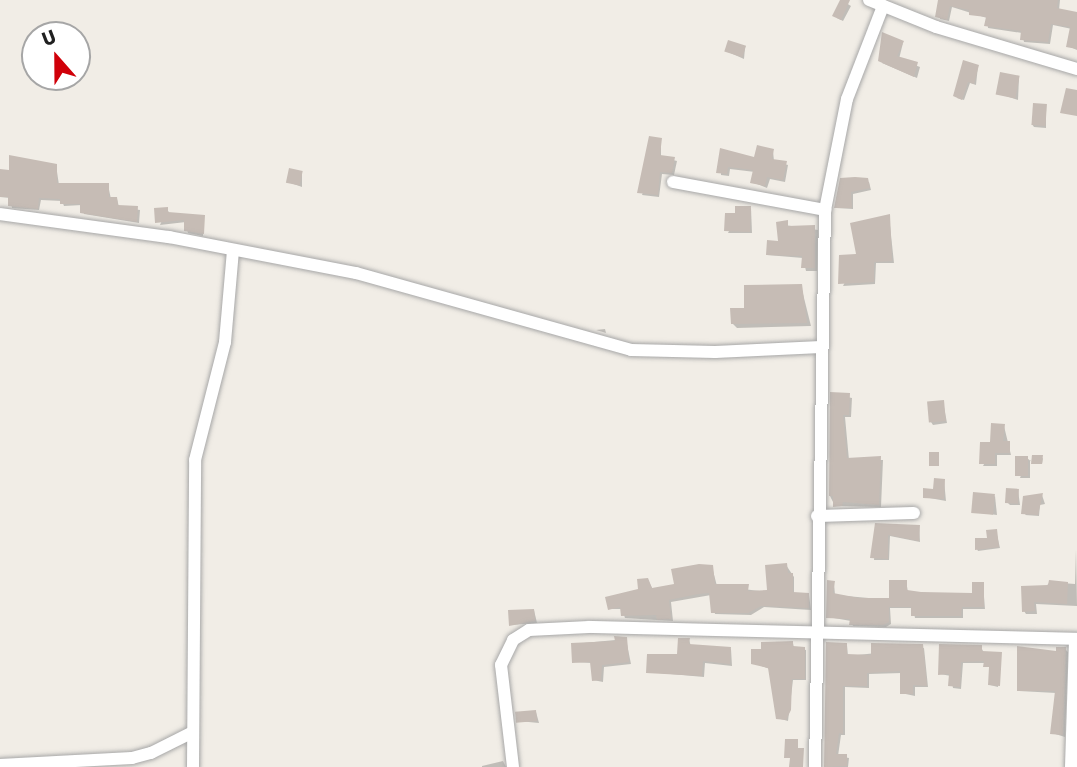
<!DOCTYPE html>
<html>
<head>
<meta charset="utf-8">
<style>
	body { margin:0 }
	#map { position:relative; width:1077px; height:767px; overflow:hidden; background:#f1ede6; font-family:Jost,sans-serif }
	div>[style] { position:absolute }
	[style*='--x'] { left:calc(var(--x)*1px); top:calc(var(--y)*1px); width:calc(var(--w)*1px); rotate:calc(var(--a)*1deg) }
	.shadow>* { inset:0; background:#0003 }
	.building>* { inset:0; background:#c6bcb5; transform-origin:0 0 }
	.roads { filter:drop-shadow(0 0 2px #a7a7a7) drop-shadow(0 0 2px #a7a7a7) }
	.minor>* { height:12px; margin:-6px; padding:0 6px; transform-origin:6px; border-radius:6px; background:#fff }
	span { translate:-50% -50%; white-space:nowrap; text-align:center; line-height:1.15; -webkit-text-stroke:7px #fff; paint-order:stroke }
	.north { position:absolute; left:21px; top:21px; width:70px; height:70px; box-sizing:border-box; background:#fff; border:2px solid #a6a6a6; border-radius:50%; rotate:339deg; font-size:19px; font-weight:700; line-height:28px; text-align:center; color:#202020 }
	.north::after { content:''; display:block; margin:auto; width:24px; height:32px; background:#d00009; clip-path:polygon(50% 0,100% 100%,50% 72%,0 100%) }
</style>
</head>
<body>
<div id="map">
	<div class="shadow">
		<div style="clip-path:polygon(841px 0,851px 6px,843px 21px,837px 18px)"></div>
		<div style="clip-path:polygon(940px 0,1060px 0,1059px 10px,1077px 14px,1077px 50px,1068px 46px,1072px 29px,1053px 25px,1050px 44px,1024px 42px,1022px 33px,988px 28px,987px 18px,952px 7px,949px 21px,940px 19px)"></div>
		<div style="clip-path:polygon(903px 43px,899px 59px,920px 67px,917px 78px,882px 63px)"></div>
		<div style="clip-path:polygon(745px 48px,744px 59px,726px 51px)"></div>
		<div style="clip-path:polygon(978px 66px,976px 85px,970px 83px,964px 100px,957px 98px)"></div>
		<div style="clip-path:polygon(1019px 78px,1018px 100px,997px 93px)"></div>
		<div style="clip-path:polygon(1046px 106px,1046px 128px,1034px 127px,1032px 124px)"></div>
		<div style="clip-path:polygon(661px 140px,661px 157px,677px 161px,674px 175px,662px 174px,659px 197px,642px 195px)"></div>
		<div style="clip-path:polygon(721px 150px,755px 159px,773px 151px,774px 161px,788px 165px,785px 182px,770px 179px,767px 188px,752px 182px,755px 172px,730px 169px,729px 176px,721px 175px)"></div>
		<div style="clip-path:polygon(56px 165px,59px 185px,108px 185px,111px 199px,117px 199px,119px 207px,140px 210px,139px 223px,84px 214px,82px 205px,64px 206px,62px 201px,41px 200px,39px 210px,12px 208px,10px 198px,0 197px,0 171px)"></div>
		<div style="clip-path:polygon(302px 172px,302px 187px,288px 182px)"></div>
		<div style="clip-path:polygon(842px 180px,869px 182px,871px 190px,853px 194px,853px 209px,836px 208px)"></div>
		<div style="clip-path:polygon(751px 208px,752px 233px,728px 233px,737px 215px)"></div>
		<div style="clip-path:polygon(167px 209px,170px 214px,204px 217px,203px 236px,188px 233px,186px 222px,160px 225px)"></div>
		<div style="clip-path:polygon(889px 216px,894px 263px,876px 263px,875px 284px,843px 286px,858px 256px)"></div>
		<div style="clip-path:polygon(778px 224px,818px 230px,817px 271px,806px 271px,803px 258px,767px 255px,780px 243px)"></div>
		<div style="clip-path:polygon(801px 286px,811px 326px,737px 328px,732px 323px,746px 310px)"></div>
		<div style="clip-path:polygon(605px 329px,606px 333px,596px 330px)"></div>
		<div style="clip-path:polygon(832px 394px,852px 398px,851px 417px,845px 417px,849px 460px,883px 460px,881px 507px,835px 506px,830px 496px)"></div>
		<div style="clip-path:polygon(943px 402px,947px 423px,933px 425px,931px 422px)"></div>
		<div style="clip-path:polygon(1004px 426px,1011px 455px,997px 455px,997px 466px,983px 466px)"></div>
		<div style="clip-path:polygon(1027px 458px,1033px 463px,1043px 458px,1042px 464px,1034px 464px,1030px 460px,1030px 478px,1020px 478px)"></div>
		<div style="clip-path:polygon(944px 480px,946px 501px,924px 497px)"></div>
		<div style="clip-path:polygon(1018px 490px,1020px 505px,1010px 505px,1007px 502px)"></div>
		<div style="clip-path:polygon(1042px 495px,1045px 504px,1040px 505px,1039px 516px,1025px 515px)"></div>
		<div style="clip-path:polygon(995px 496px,997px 515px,974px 512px)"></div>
		<div style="clip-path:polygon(876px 525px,919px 526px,920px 542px,890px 536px,889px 560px,874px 560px)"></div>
		<div style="clip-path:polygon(996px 531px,1000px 548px,978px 551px,977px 549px)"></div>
		<div style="clip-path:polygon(1076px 549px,1077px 606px,1036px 604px,1037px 614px,1026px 614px,1024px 611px,1050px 582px,1075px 584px)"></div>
		<div style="clip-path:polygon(786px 565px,794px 577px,794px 594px,809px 595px,811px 610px,764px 607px,751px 615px,715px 614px,711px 595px,671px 602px,673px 621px,625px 618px,622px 609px,610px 609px,640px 590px,648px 580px,653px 590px,677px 585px,712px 567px,717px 586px,769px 592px)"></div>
		<div style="clip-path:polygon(906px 581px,908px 592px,973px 595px,983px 584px,985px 609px,963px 609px,963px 618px,915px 618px,913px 608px,890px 608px,891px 624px,886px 627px,853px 626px,851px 621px,828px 617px,834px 583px,835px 595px,891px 600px)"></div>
		<div style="clip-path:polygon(534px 610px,537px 623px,511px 625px)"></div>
		<div style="clip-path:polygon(626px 639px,631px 664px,604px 667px,603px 682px,593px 680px,591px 663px,574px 662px,573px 644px)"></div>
		<div style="clip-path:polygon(689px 640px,691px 646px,731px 649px,732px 666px,705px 663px,704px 677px,648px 672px,679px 656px)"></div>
		<div style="clip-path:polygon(793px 643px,794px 648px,806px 650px,806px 680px,793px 680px,788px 721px,777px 718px,770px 669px,753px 663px,763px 650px)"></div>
		<div style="clip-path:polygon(828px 644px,847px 645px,848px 656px,924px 648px,928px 687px,915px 687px,915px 696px,901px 693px,902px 673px,869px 674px,869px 688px,845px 687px,845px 735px,841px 735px,838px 756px,849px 758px,848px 767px,825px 767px)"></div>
		<div style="clip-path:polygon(981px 647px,984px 653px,1000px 653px,998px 687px,990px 685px,991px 669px,985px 663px,963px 663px,961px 689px,953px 688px,951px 676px,940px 674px)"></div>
		<div style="clip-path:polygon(1065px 649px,1068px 652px,1065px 737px,1052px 733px,1056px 693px,1019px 691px)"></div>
		<div style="clip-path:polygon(536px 712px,539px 723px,518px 721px)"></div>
		<div style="clip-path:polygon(503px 761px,506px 767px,482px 767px,482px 766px)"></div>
	</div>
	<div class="building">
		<div style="clip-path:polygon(840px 0,850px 0,841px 20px,832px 16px)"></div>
		<div style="clip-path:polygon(938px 0,1058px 0,1057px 8px,1077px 12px,1077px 49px,1066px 47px,1070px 27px,1051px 24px,1048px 42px,1020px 40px,1021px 31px,984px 26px,986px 17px,969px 15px,969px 10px,950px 6px,947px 20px,935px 17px)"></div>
		<div style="clip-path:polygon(882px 32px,904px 41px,897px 56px,918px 62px,914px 77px,878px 61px)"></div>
		<div style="left:728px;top:40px;width:19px;height:12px;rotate:18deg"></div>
		<div style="clip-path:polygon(963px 60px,979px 65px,974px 84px,968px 82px,962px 100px,953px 96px)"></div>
		<div style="left:1000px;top:72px;width:20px;height:23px;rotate:11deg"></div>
		<div style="clip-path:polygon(1066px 88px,1077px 90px,1077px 116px,1060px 113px)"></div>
		<div style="left:1033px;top:103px;width:14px;height:22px;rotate:4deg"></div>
		<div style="clip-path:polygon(649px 136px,662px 138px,660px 155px,675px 157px,672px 173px,660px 172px,658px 195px,637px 193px)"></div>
		<div style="clip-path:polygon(757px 145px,774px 149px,772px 159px,787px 161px,783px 180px,767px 177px,765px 186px,750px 183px,753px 170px,728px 167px,727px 174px,716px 173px,720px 148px,754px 157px)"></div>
		<div style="clip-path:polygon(9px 155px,57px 164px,57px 183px,109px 183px,109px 197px,117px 197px,118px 205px,138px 206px,137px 222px,80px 213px,80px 204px,60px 204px,60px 199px,39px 198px,38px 209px,8px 206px,8px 197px,0 197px,0 169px,9px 170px)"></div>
		<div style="left:289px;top:168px;width:14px;height:15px;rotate:12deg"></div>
		<div style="clip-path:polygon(855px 177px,868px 178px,870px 188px,851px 192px,852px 208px,834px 208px,840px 178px)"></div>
		<div style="clip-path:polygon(735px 206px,751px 206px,750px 232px,724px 231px,725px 213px,735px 213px)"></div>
		<div style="clip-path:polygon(168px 207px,168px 212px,205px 215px,204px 234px,184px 231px,184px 220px,155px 223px,154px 208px)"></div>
		<div style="clip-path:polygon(890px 214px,892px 261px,874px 262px,874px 282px,838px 284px,839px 255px,856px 254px,850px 223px)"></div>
		<div style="clip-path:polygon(788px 220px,788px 226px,815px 225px,815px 268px,801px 268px,802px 256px,766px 255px,767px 240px,778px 241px,776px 222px)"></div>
		<div style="clip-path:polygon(802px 284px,807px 323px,731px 324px,730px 308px,744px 308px,744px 285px)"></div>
		<div style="clip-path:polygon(830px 392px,850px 393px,849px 415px,843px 415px,847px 458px,881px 456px,879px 505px,843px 502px,842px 506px,833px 507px,833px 496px,829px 496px)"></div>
		<div style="left:944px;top:400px;width:21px;height:17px;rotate:85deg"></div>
		<div style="clip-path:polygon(991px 423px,1005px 424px,1003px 441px,1010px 441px,1010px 453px,995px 453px,995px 464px,979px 464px,980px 442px,990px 442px)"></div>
		<div style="left:929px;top:452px;width:10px;height:14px"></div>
		<div style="clip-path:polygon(1032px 455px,1043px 455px,1042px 464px,1031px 464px)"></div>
		<div style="left:1015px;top:456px;width:13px;height:20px"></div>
		<div style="clip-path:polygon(934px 478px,945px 479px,944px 499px,923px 498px,923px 488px,933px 489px)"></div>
		<div style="left:1006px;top:488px;width:13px;height:15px;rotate:4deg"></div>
		<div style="left:973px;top:492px;width:22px;height:21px;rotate:5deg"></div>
		<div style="clip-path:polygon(1043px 493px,1038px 515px,1021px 514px,1023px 496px)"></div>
		<div style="clip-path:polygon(875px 523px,920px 525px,919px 541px,888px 535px,888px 559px,870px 558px)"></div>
		<div style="clip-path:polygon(997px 529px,999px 547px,975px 550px,975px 538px,987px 538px,986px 530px)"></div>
		<div style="clip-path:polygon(787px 563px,788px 573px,793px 573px,793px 592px,809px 593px,809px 608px,761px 606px,748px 613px,711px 613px,709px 593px,698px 594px,669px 600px,671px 619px,657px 620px,656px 615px,621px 616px,620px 607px,608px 610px,605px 597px,638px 589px,637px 579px,648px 578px,652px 588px,674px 584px,671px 569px,699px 564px,713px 565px,715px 584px,749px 584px,748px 591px,767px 590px,765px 565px)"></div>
		<div style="clip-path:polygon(827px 580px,835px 581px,833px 593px,859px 598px,889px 598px,889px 580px,907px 580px,907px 590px,921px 592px,972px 593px,972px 582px,984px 582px,984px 607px,962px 607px,961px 616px,911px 616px,911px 607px,889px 607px,889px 622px,883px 625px,849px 625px,850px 619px,826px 618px)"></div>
		<div style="clip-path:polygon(1049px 580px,1068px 582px,1067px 604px,1034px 602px,1035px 611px,1022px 612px,1021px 586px,1048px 585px)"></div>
		<div style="clip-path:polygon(534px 609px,535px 621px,509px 626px,508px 610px)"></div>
		<div style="clip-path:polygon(614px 636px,627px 637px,629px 662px,602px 665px,601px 680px,592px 681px,590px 662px,572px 663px,571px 643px,615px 641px)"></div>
		<div style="clip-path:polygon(678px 638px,690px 638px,689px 644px,731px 647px,730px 664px,703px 661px,702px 676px,646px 673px,647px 654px,677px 654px)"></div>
		<div style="clip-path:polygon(793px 641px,793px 646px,805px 647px,805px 679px,792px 679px,791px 710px,786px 720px,776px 719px,768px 668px,751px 664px,751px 649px,761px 649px,761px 642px)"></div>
		<div style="clip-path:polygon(826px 642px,847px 643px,847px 654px,871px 655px,871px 643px,923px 644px,927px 686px,913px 685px,913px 694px,900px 694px,900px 671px,867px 673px,867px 686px,843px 686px,843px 734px,839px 733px,836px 754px,847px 754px,847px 766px,824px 767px)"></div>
		<div style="clip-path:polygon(939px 644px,982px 645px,982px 651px,1002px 652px,1000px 686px,988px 685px,989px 667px,983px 667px,984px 661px,961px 662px,960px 687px,948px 686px,949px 674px,938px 675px)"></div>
		<div style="clip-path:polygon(1017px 646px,1056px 651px,1056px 647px,1066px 647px,1063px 735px,1050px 734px,1055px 691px,1017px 691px)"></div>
		<div style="left:536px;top:710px;width:11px;height:21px;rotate:85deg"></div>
		<div style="clip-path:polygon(785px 739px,798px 739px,798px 748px,804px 748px,803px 767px,789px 767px,790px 758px,784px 758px)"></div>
	</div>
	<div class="roads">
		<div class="minor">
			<div style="--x:869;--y:0;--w:72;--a:21.9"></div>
			<div style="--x:936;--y:27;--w:147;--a:16.6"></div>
			<div style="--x:673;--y:182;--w:155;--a:10.4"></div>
			<div style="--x:0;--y:214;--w:171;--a:7.8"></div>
			<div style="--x:169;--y:237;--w:190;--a:10.9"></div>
			<div style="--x:356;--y:273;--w:286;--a:15.6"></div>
			<div style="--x:631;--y:350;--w:84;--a:1.4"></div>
			<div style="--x:715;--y:352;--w:106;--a:-2.7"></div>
			<div style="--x:817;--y:516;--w:97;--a:-1.8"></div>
			<div style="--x:0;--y:765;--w:132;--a:-3"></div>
			<div style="--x:132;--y:758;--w:20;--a:-15"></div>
			<div style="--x:151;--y:753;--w:45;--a:-26.6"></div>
			<div style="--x:193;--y:767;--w:307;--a:-89.6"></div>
			<div style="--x:195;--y:460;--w:122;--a:-75.7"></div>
			<div style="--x:225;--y:342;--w:92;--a:-85"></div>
			<div style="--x:513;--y:767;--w:103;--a:-96.7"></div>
			<div style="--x:501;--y:665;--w:28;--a:-64"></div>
			<div style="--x:513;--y:640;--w:19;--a:-32"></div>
			<div style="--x:529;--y:630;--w:60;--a:-2.9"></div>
			<div style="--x:589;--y:627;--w:488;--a:1.4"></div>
			<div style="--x:815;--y:767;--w:557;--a:-88.97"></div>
			<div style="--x:825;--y:210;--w:113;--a:-78.8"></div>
			<div style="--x:847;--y:99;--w:100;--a:-68.8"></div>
			<div style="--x:1071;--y:767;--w:128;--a:-88.2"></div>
		</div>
	</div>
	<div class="north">U</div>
</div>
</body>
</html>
